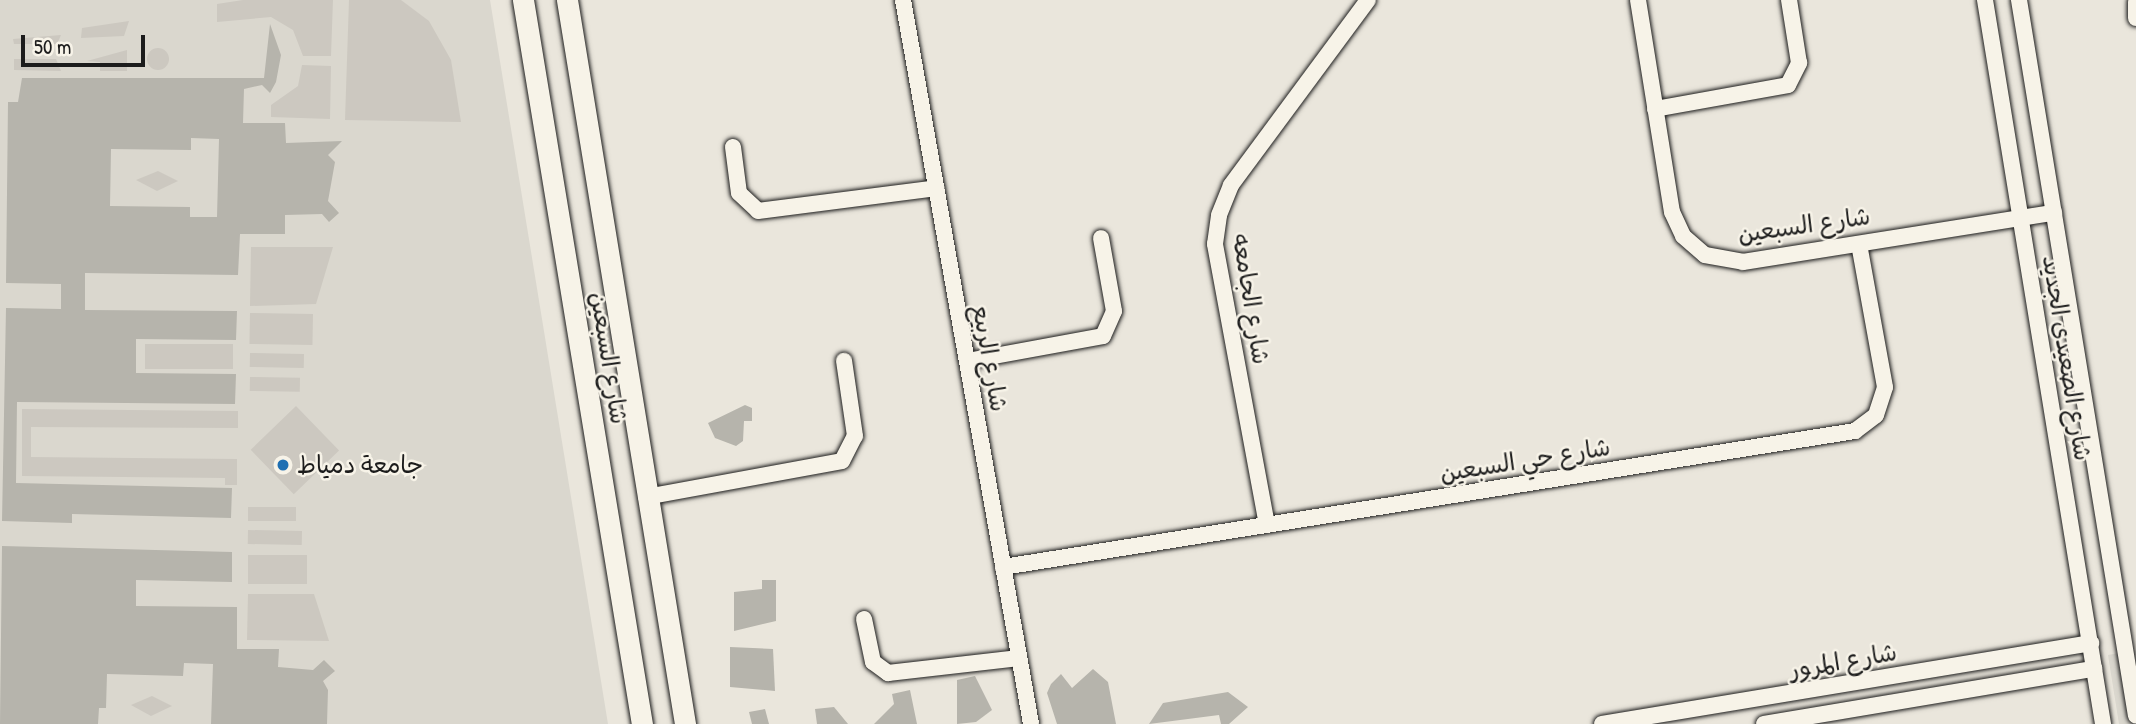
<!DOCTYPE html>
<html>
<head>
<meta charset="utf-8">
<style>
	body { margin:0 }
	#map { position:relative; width:2136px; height:724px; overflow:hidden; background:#eae6dc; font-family:"Patrick Hand","Playpen Sans Arabic",sans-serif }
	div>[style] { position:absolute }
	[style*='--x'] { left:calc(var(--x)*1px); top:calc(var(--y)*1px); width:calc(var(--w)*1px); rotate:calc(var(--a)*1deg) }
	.built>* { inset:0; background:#dad7ce }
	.green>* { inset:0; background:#ccc8c0; transform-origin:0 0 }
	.round { border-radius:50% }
	.building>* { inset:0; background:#b6b4ac }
	.roads { filter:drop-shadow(0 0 2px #1c1c1c) drop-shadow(0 0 2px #1c1c1c) }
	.minor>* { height:16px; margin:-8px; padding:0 8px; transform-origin:8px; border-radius:8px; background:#f7f3e8 }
	.major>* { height:21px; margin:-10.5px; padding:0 10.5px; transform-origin:10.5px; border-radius:10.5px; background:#f7f3e8 }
	.dots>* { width:19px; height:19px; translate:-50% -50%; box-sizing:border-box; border:4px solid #f7f3e8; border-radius:50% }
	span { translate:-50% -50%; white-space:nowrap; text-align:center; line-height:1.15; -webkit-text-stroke:5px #f7f3e8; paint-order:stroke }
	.street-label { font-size:24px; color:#1c1c1c }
	.poi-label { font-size:24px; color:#1c1c1c }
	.left { translate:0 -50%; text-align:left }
	.scale { position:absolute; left:21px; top:35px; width:124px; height:32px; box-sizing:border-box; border:4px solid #1c1c1c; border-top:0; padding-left:9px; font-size:21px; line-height:24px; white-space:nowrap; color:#1c1c1c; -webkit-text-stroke:5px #f7f3e8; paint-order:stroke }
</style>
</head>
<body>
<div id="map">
	<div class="built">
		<div style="clip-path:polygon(0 0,490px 0,608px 724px,0 724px)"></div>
		<div style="clip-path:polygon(2136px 650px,2136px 724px,2119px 724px,2108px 655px)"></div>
	</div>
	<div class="green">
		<div style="clip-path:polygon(243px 0,333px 0,331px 56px,303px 56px,293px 30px,271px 17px,217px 22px,217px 4px)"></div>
		<div style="clip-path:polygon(349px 0,401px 0,429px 21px,451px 60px,461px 122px,345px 120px)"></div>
		<div style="clip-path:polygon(129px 21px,124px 36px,81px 38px,82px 28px)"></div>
		<div style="clip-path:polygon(61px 35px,57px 44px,14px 44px,13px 39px)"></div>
		<div class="round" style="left:147px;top:48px;width:22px;height:22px"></div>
		<div style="clip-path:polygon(127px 50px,127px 71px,100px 71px,100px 62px,87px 61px)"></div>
		<div style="clip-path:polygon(14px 59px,56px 59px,61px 71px,14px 70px)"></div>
		<div style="clip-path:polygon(302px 65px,331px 66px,330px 119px,271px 117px,271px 105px,298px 86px)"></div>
		<div style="clip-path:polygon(158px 171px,178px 181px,157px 191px,136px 180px)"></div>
		<div style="clip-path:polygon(251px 247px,333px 247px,316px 304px,250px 306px)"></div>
		<div style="left:250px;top:313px;width:63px;height:31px;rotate:1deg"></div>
		<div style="left:145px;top:344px;width:88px;height:25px"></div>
		<div style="left:250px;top:353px;width:54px;height:14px;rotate:1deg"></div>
		<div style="left:250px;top:377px;width:50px;height:14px;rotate:1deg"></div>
		<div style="left:296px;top:406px;width:62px;height:63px;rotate:46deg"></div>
		<div style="clip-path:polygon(22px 409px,238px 411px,238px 428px,31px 427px,31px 457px,237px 459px,237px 485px,225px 485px,225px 478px,22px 476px)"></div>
		<div style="left:248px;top:507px;width:48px;height:14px"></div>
		<div style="left:248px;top:530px;width:54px;height:14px;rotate:1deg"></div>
		<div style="left:248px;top:555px;width:59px;height:29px"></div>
		<div style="clip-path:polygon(248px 594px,314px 594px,329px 641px,247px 640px)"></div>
		<div style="clip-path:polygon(152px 696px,172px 706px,151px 716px,131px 705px)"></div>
	</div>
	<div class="building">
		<div style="clip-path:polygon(evenodd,270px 24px,281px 55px,276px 82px,270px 93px,262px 85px,244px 89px,243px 123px,285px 123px,286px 143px,342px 141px,328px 155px,335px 162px,328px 201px,339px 213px,329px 222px,322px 214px,285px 215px,285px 234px,240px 234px,238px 275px,85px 273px,85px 310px,237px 311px,236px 340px,136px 339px,136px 373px,236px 374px,235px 404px,17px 402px,16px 483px,232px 488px,231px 518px,72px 514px,72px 523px,2px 521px,6px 308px,61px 309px,61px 284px,6px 283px,8px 102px,18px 102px,22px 78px,264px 78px,270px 24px,191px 138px,219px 139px,217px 217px,190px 217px,190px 207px,110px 206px,111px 149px,191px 150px,191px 138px)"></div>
		<div style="clip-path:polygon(745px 405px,752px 408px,752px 421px,744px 421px,743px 441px,736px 446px,715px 438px,708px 423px)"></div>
		<div style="clip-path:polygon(2px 546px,232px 552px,232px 582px,136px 580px,136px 606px,237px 607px,237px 649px,279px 649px,278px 667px,313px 670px,324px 660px,335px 671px,323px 681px,328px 690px,327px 724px,211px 724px,213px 664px,184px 663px,183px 676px,107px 674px,106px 708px,99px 708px,98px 724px,0 724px)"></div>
		<div style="clip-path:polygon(762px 580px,776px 580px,776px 621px,734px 631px,734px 592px,762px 589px)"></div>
		<div style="clip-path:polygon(730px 647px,773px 649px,775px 691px,730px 687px)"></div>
		<div style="clip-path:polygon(1093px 669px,1108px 682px,1116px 724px,1057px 724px,1047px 693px,1051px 684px,1061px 674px,1072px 688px)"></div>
		<div style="clip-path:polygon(975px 676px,992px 710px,976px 722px,957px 724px,957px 680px)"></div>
		<div style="clip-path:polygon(910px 690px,917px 724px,874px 724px,894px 704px,892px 694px)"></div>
		<div style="clip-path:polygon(1228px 692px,1248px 707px,1229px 724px,1221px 724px,1219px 715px,1149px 724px,1163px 703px)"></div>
		<div style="clip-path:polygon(834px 707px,848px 724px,817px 724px,815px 709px)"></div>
		<div style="clip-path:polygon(765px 709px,769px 724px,752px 724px,749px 712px)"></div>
	</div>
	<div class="roads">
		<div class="minor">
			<div style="--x:903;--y:0;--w:735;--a:79.97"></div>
			<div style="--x:1638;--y:0;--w:215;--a:80.9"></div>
			<div style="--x:1672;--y:212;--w:26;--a:65"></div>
			<div style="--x:1683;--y:236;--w:29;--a:41"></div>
			<div style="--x:1705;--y:255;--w:39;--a:10"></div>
			<div style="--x:1743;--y:262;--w:315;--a:-9"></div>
			<div style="--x:1985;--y:0;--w:734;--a:80.74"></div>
			<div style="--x:2019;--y:0;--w:725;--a:80.72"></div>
			<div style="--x:2136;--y:2;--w:16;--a:90"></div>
			<div style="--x:1655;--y:109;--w:135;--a:-10.2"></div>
			<div style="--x:1788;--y:85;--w:25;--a:-63"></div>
			<div style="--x:1799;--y:63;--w:64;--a:-99"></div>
			<div style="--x:733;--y:147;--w:46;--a:82.6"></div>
			<div style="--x:739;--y:193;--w:26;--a:43"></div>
			<div style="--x:758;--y:211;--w:180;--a:-7.3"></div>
			<div style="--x:967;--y:361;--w:138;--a:-10.4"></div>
			<div style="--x:1103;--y:336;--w:27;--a:-66"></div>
			<div style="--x:1114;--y:311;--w:74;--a:-100.1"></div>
			<div style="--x:646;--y:497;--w:199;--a:-10.4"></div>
			<div style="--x:842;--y:461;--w:28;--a:-63"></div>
			<div style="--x:855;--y:436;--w:76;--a:-98.3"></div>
			<div style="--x:1267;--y:525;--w:286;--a:-100.5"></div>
			<div style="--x:1215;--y:244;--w:29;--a:-82"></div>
			<div style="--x:1219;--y:215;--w:32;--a:-68"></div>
			<div style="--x:1231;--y:185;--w:230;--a:-53.5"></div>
			<div style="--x:1003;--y:567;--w:863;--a:-9.07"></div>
			<div style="--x:1855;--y:431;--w:26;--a:-37"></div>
			<div style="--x:1876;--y:415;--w:29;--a:-72"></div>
			<div style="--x:1885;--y:387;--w:145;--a:-100.3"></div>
			<div style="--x:864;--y:619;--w:44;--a:78.2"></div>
			<div style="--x:873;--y:662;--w:19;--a:36"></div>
			<div style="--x:888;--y:673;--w:132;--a:-6.5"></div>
			<div style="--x:1602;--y:724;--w:496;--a:-9.4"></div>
			<div style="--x:1764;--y:724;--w:335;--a:-9.5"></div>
		</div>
		<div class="major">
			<div style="--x:523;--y:0;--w:734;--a:80.67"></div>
			<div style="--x:567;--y:0;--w:734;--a:80.74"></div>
		</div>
	</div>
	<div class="dots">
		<div style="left:283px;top:465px;background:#1f6fb2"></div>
	</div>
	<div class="street-label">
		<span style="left:1804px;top:225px;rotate:-8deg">شارع السبعين</span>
		<span style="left:1251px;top:299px;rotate:81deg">شارع الجامعه</span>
		<span style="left:609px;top:358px;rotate:81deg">شارع السبعين</span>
		<span style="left:990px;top:358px;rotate:80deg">شارع الربيع</span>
		<span style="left:2067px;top:358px;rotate:81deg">شارع الصعيدى الجديد</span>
		<span style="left:1525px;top:460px;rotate:-9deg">شارع حي السبعين</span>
		<span style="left:1843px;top:661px;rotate:-10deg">شارع المرور</span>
	</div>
	<div class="poi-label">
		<span class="left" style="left:297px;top:465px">جامعة دمياط</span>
	</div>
	<div class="scale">50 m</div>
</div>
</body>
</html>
